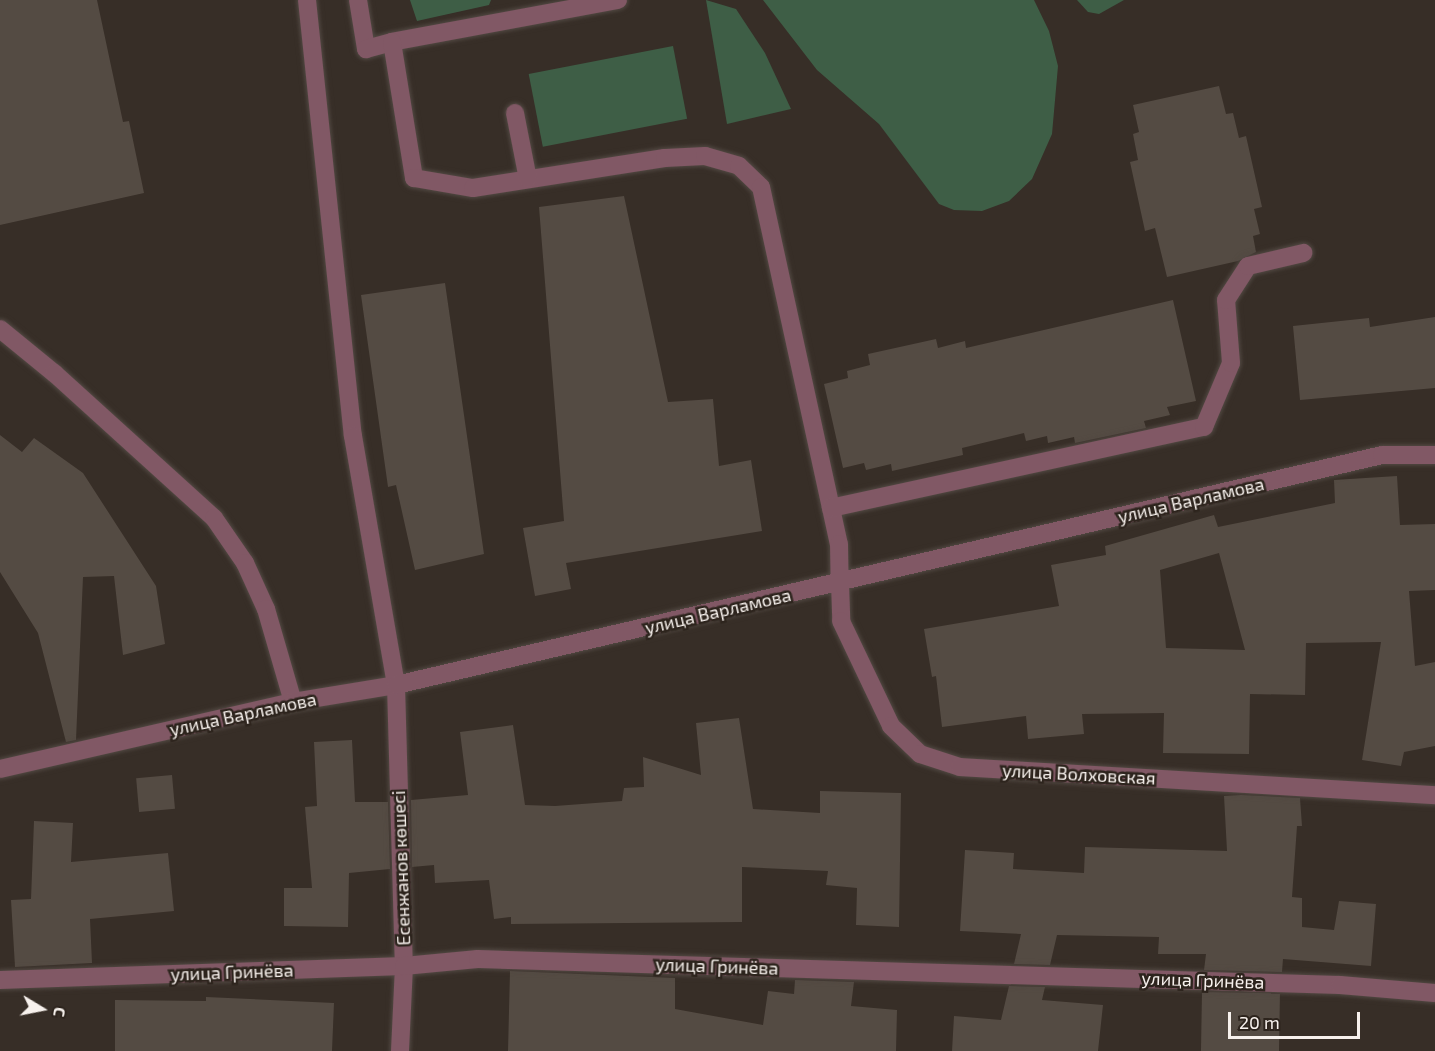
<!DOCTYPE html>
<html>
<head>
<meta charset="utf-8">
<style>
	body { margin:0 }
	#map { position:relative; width:1435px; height:1051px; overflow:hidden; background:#372e27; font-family:"Exo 2",sans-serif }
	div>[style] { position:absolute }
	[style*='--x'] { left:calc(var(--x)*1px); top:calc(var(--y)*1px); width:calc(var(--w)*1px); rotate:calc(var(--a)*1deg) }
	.green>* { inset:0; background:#3e5e46; transform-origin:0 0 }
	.building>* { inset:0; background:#544b43; transform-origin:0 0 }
	.roads { filter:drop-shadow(0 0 2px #524943) drop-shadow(0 0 2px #524943) }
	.lane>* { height:18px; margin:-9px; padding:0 9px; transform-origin:9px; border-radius:9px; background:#815865 }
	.street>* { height:18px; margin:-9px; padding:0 9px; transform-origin:9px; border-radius:9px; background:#815865 }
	span { translate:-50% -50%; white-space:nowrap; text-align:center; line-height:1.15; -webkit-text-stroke:5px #2d241d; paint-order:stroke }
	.street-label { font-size:18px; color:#f7f1ed }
	.north { position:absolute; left:12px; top:979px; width:60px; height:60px; -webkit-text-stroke:4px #2d241d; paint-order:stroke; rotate:100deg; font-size:16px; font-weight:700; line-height:24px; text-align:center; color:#f7f1ed }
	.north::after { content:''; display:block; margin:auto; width:21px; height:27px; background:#f7f1ed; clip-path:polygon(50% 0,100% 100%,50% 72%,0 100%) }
	.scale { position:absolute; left:1228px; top:1012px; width:132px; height:27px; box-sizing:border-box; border:3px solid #f7f1ed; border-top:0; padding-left:8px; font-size:18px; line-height:21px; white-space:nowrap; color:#f7f1ed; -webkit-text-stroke:4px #2d241d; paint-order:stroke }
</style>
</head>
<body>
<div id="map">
	<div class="green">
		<div style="clip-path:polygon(410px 0,491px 0,489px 5px,417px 21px)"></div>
		<div style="clip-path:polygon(706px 0,736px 9px,765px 53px,791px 109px,727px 124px)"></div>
		<div style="clip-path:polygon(763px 0,1034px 0,1049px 31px,1058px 66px,1052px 134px,1032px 179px,1009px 201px,982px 211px,954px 210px,939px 204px,879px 124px,817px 70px)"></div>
		<div style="clip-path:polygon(1077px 0,1124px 0,1099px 14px,1088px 12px)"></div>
		<div style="left:673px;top:46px;width:74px;height:147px;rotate:79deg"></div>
	</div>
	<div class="building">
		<div style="clip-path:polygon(0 0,97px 0,123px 122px,129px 121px,144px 193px,0 225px)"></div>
		<div style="clip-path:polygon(1219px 86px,1226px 114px,1233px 113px,1239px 138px,1246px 136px,1262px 207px,1254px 209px,1260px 234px,1253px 236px,1256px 252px,1238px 261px,1167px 277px,1155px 228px,1145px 231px,1130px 162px,1138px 160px,1133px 134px,1139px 132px,1133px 105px)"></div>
		<div style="clip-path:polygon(624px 196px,668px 402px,713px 399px,719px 466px,751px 460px,762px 531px,566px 563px,571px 589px,535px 596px,523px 528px,564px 521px,539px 207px)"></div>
		<div style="clip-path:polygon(445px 283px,484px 554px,415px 570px,396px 485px,388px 487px,361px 295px)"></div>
		<div style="clip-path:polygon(1173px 300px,1196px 401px,1167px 407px,1170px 415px,1144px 421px,1146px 428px,1075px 443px,1074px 437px,1048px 443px,1047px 436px,1026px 441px,1024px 433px,962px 448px,963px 455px,892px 471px,891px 464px,866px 470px,864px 463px,843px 468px,824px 384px,848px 378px,847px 371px,870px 365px,868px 354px,936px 339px,938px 348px,965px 341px,966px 348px)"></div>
		<div style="clip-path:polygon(1435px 317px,1435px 388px,1300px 400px,1293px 326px,1369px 318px,1370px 327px)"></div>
		<div style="clip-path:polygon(0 435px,22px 452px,34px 438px,83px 473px,156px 586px,165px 644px,123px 655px,114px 576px,83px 577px,76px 740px,66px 742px,38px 633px,0 572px)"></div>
		<div style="clip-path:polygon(evenodd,1397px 476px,1400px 525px,1435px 524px,1435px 590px,1409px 591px,1415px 666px,1435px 662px,1435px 746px,1404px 752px,1401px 766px,1362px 760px,1381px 642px,1306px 643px,1305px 695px,1250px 694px,1249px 754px,1163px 753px,1164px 713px,1082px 714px,1084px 734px,1028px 739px,1026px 716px,942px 727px,936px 676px,932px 677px,924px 629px,1059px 606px,1051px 565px,1106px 555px,1105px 546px,1214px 515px,1218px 527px,1335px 503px,1334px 480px,1397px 476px,1219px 553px,1245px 650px,1166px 648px,1160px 570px,1219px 553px)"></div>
		<div style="clip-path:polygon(739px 718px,753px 809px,820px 813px,820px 791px,901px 793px,899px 927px,856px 925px,857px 888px,826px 885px,828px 871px,742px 867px,742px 922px,511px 924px,511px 917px,494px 919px,489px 880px,435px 883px,434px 865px,412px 867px,411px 800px,468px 795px,460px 732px,513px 725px,525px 805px,555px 806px,622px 801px,624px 788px,644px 787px,643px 757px,701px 775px,696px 723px)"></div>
		<div style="clip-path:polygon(352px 740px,355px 802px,388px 802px,390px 869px,349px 873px,348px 927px,284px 926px,284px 888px,312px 888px,305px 807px,317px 806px,314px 742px)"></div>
		<div style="left:172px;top:775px;width:34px;height:36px;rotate:85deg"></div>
		<div style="clip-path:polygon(1241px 795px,1300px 798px,1302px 826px,1297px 826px,1292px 897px,1302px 898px,1302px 927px,1334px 930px,1339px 901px,1376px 904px,1371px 966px,1283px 959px,1282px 972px,1204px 970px,1206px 954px,1158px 954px,1159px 937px,1057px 935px,1050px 965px,1014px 964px,1021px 934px,960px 931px,965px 850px,1014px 853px,1013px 869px,1084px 873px,1085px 847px,1227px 851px,1224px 796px)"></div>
		<div style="clip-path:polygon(34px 821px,73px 823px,71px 862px,168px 853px,174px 911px,90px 919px,92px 963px,15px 967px,11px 900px,31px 899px)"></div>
		<div style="clip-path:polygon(510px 971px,675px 978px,675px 1009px,763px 1025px,768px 991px,794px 994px,795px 980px,854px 982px,851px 1006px,897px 1010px,896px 1051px,508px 1051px)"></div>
		<div style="clip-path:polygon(1009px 986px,1045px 987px,1042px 1000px,1103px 1005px,1098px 1051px,952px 1051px,954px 1016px,1001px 1020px)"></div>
		<div style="left:1202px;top:992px;width:78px;height:59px;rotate:1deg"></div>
		<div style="clip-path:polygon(206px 997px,334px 1003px,332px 1051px,115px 1051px,115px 1000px,206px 1001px)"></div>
	</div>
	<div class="roads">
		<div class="lane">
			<div style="--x:307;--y:0;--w:438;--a:84"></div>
			<div style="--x:353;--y:436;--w:253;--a:80.2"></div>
			<div style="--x:396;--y:685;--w:281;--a:88.4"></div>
			<div style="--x:404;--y:966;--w:85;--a:92.7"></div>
			<div style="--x:358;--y:0;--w:50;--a:80.7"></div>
			<div style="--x:366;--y:49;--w:27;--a:-15"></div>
			<div style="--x:618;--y:0;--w:230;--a:169.5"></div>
			<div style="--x:392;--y:42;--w:138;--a:80.8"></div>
			<div style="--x:414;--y:178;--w:60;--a:9.6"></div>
			<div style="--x:473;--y:188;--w:194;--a:-8.9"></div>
			<div style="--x:665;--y:158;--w:40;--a:-2.9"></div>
			<div style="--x:705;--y:156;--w:35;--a:16"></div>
			<div style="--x:739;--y:166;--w:30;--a:44"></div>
			<div style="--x:761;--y:187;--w:365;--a:77.7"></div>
			<div style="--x:839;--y:544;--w:39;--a:89"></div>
			<div style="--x:515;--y:113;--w:67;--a:78.9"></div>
			<div style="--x:0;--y:329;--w:70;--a:39.2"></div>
			<div style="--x:54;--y:373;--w:216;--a:42.2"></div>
			<div style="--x:214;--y:518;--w:55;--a:55.4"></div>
			<div style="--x:245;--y:563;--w:51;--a:65.5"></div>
			<div style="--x:266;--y:609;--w:97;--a:73.8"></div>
			<div style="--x:831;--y:508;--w:382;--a:-12.3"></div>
			<div style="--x:1204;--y:427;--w:69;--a:-67.1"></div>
			<div style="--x:1231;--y:363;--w:63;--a:-94.5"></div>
			<div style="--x:1226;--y:300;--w:40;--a:-57.1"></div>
			<div style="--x:1248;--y:266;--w:57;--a:-13.3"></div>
		</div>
		<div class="street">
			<div style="--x:840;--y:583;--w:38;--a:88"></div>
			<div style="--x:841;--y:621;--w:116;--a:64.5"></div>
			<div style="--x:891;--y:726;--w:40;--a:44"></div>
			<div style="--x:920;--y:754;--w:42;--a:18"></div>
			<div style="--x:960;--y:767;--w:476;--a:3.4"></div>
			<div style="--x:0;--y:769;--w:301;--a:-12.9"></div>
			<div style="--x:293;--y:702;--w:104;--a:-9.4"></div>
			<div style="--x:396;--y:685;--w:1012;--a:-13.13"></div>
			<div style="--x:1382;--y:455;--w:53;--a:0"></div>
			<div style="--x:0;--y:980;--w:404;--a:-2"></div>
			<div style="--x:404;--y:966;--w:74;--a:-5.4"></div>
			<div style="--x:478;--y:959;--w:862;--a:1.73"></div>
			<div style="--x:1340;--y:985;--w:95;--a:4.8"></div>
		</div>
	</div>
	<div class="street-label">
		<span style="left:1191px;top:500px;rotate:-13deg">улица Варламова</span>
		<span style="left:718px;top:611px;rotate:-13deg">улица Варламова</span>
		<span style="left:243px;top:714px;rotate:-12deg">улица Варламова</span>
		<span style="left:1079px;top:774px;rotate:3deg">улица Волховская</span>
		<span style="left:401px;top:868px;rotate:-92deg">Есенжанов көшесі</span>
		<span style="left:717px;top:966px;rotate:2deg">улица Гринёва</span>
		<span style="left:232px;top:972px;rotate:-2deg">улица Гринёва</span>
		<span style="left:1203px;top:980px;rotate:2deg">улица Гринёва</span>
	</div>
	<div class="north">С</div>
	<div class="scale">20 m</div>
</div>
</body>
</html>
